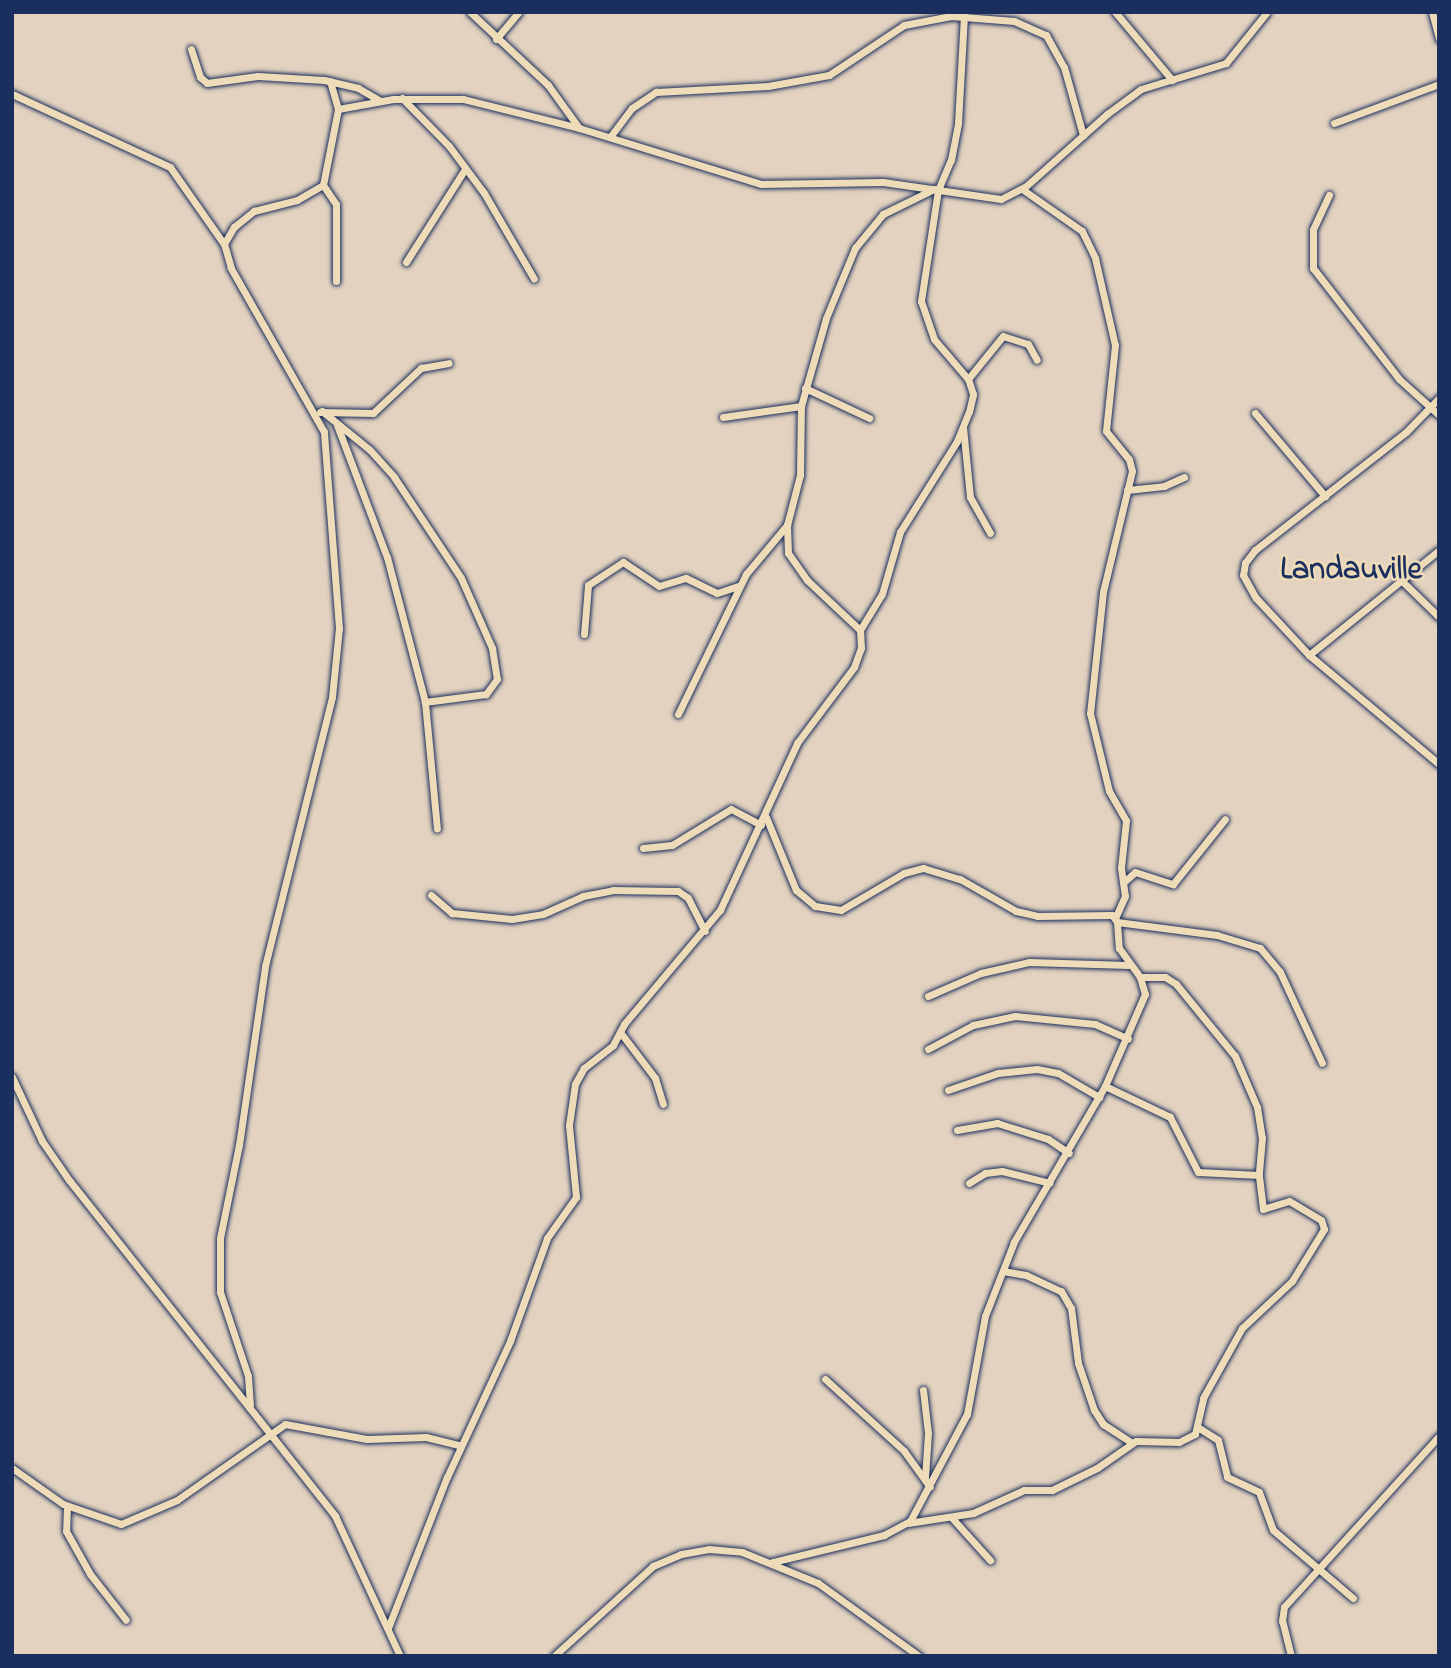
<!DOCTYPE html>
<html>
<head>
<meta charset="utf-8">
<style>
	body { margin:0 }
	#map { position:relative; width:1451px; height:1668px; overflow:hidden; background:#e3d2bf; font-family:"Indie Flower",sans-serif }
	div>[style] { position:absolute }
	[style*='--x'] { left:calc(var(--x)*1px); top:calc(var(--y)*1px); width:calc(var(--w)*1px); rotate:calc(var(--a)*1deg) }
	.roads { filter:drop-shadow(0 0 2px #1b2f5e) drop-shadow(0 0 2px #1b2f5e) }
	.minor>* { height:7px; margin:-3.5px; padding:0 3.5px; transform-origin:3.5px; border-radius:3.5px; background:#eedbb8 }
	span { translate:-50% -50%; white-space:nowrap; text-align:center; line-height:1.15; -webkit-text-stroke:5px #eedbb8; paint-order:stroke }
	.district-label { font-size:32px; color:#1b2f5e; font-weight:700 }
	.frame { position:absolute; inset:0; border:14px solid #1b2f5e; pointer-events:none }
</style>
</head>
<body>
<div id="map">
	<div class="roads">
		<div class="minor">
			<div style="--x:470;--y:12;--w:107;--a:43.1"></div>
			<div style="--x:548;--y:85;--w:53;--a:54.2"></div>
			<div style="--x:1115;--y:12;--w:89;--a:50"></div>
			<div style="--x:1432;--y:12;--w:28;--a:75"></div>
			<div style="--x:496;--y:39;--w:35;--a:-50"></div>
			<div style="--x:191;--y:49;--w:29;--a:72"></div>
			<div style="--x:200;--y:77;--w:9;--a:41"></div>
			<div style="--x:207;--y:83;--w:51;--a:-7.8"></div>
			<div style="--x:258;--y:76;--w:66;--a:3.5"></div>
			<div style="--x:324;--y:80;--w:35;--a:13"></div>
			<div style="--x:358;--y:88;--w:24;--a:30"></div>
			<div style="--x:12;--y:94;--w:174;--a:24.8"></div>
			<div style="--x:170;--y:167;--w:94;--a:55"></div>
			<div style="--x:402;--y:98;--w:67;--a:45.6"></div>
			<div style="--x:449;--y:146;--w:59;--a:53.3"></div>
			<div style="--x:484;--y:193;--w:99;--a:59.8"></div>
			<div style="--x:338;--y:109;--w:56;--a:-10.3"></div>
			<div style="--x:393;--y:99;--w:70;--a:0"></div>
			<div style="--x:463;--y:99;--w:120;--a:14"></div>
			<div style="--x:579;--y:128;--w:190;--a:17.1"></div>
			<div style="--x:761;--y:184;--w:122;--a:-0.9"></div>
			<div style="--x:883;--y:182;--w:119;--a:8.2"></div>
			<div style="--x:1001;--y:199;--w:27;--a:-27"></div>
			<div style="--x:1025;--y:187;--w:110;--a:-41.7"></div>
			<div style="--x:1107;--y:114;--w:42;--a:-36.3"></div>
			<div style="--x:1141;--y:89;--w:89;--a:-17"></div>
			<div style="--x:1226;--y:63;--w:65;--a:-51.2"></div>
			<div style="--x:1334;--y:123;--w:112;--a:-20.4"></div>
			<div style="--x:610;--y:137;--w:36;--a:-53"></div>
			<div style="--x:632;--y:108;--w:29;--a:-34"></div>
			<div style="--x:656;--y:92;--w:112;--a:-3.1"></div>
			<div style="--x:768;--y:86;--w:62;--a:-10.2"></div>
			<div style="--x:829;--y:75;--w:90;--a:-33.7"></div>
			<div style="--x:904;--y:25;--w:48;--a:-10.8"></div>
			<div style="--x:951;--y:16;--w:63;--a:4.5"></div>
			<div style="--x:1014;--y:21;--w:35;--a:24"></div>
			<div style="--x:1046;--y:35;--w:37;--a:61"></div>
			<div style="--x:1064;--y:67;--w:71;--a:74.4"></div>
			<div style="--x:323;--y:185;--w:23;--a:56"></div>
			<div style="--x:336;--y:204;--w:77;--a:90"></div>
			<div style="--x:1022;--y:189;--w:73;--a:35"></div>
			<div style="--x:1082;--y:231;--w:30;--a:64"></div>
			<div style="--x:1095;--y:258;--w:89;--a:77.1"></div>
			<div style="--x:1115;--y:345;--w:86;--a:96"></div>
			<div style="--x:1106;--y:431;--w:36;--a:51"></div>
			<div style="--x:1129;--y:459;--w:12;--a:76"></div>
			<div style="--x:1132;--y:471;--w:124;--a:103.5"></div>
			<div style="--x:1103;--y:592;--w:122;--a:96.1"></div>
			<div style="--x:1090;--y:713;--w:80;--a:76.3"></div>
			<div style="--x:1109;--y:791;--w:34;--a:60"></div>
			<div style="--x:1126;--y:821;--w:47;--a:96.1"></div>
			<div style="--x:1121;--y:868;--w:28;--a:82"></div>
			<div style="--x:1125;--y:896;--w:24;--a:114"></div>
			<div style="--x:1329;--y:195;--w:38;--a:115"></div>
			<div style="--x:1313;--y:230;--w:38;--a:90"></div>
			<div style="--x:1313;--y:268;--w:140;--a:52.2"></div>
			<div style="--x:1399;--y:379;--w:54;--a:42"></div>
			<div style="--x:406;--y:262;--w:110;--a:-57.6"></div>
			<div style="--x:968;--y:379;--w:55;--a:-50.9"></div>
			<div style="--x:1003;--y:336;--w:26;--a:18"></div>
			<div style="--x:1028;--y:344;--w:18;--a:61"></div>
			<div style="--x:805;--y:388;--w:71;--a:25.1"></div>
			<div style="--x:1439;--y:398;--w:47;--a:134.1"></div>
			<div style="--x:1406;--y:432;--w:192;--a:142"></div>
			<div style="--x:1255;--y:550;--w:16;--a:128"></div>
			<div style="--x:1245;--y:563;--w:12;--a:99"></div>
			<div style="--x:1243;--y:575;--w:26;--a:61"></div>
			<div style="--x:1256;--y:598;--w:78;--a:47.1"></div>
			<div style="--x:1309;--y:655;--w:170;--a:40"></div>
			<div style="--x:322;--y:411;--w:62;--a:39.1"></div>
			<div style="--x:370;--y:450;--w:36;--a:48"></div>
			<div style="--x:394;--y:477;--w:121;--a:56.4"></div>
			<div style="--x:461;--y:578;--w:77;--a:66.1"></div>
			<div style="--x:492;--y:648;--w:31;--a:81"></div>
			<div style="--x:497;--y:679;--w:19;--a:126"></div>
			<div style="--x:486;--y:694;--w:62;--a:172.5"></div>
			<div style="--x:320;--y:412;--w:53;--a:1.1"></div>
			<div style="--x:373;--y:413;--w:66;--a:-43.2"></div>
			<div style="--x:421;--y:368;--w:28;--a:-10"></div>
			<div style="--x:1255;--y:413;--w:109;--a:49.9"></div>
			<div style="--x:723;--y:417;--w:79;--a:-8"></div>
			<div style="--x:337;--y:425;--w:141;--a:69.3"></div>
			<div style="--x:387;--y:557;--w:150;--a:75.3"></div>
			<div style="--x:425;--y:702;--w:127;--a:84.6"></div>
			<div style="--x:963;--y:427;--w:70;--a:84.3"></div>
			<div style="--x:970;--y:497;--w:41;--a:60.9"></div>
			<div style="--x:1127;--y:490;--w:37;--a:-6"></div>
			<div style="--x:1164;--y:486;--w:22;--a:-24"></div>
			<div style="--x:1401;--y:580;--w:53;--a:44.2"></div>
			<div style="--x:860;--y:630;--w:73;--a:-136.7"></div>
			<div style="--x:807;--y:580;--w:33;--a:-125"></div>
			<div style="--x:788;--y:553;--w:28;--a:-92"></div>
			<div style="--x:787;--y:525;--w:52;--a:-75.4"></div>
			<div style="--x:800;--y:475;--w:69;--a:-89.2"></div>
			<div style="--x:801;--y:406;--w:91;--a:-74.1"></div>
			<div style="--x:826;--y:318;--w:76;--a:-67.5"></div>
			<div style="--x:855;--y:248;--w:44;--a:-50.5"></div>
			<div style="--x:883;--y:214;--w:57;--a:-26.1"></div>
			<div style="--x:584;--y:634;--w:49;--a:-85.3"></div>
			<div style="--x:588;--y:585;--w:42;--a:-33.3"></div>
			<div style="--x:623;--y:562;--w:43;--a:33.7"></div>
			<div style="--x:659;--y:586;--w:28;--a:-17"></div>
			<div style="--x:686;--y:578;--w:34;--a:26"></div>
			<div style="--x:717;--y:593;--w:23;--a:-18"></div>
			<div style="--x:1309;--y:655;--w:167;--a:-38.9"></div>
			<div style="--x:678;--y:714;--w:156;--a:-64.1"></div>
			<div style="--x:746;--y:574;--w:64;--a:-50.1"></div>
			<div style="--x:766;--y:817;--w:79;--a:67.7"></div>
			<div style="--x:796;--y:890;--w:25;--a:40"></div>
			<div style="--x:815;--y:906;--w:26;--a:9"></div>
			<div style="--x:841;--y:910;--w:73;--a:-30.4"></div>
			<div style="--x:904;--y:873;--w:20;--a:-15"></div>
			<div style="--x:923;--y:868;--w:39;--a:17"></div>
			<div style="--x:960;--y:879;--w:64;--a:29.7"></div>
			<div style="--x:1016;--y:911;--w:22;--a:13"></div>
			<div style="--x:1037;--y:916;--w:75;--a:-0.8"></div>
			<div style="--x:1112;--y:915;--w:9;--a:54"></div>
			<div style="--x:1117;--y:922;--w:26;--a:86"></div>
			<div style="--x:1119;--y:948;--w:36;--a:54"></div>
			<div style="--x:1140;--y:977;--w:18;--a:74"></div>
			<div style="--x:1145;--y:994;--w:100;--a:113.5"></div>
			<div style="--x:1105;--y:1086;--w:181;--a:120.3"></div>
			<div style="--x:1014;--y:1242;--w:79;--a:111.4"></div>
			<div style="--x:985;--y:1316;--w:100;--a:100.4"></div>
			<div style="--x:967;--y:1414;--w:121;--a:118"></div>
			<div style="--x:910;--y:1521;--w:30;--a:152"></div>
			<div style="--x:884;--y:1535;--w:115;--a:166.4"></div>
			<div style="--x:643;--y:848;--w:29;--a:-6"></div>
			<div style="--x:672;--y:845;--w:69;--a:-31.4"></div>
			<div style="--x:731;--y:809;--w:34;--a:28"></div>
			<div style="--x:1125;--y:881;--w:13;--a:-42"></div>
			<div style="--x:1135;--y:872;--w:40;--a:18"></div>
			<div style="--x:1173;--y:884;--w:83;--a:-51.3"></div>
			<div style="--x:431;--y:895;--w:28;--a:41"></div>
			<div style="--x:452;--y:913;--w:60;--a:5.7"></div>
			<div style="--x:512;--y:919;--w:31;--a:-9"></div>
			<div style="--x:543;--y:914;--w:44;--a:-24.2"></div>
			<div style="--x:583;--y:896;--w:31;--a:-11"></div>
			<div style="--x:613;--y:890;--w:65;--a:0.9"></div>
			<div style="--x:678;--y:891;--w:12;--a:35"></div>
			<div style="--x:688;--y:898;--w:37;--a:63"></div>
			<div style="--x:1117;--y:922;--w:101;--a:7.4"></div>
			<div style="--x:1217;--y:935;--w:45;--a:16.8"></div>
			<div style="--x:1260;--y:948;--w:31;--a:50"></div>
			<div style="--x:1280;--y:972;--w:100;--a:65.2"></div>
			<div style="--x:1140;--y:977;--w:25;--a:0"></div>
			<div style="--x:1165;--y:977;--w:13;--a:32"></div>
			<div style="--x:1176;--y:984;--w:93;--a:50.7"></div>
			<div style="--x:1235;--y:1056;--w:56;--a:66.7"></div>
			<div style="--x:1257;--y:1107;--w:31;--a:81"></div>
			<div style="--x:1262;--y:1138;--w:37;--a:95"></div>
			<div style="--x:928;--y:996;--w:58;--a:-23.5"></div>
			<div style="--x:981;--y:973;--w:49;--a:-12.9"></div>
			<div style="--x:1029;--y:962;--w:99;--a:1.7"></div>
			<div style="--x:620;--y:1032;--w:58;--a:52.7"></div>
			<div style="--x:655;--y:1078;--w:27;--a:73"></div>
			<div style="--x:928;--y:1049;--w:51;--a:-28.1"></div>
			<div style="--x:973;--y:1025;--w:43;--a:-12.1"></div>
			<div style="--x:1015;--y:1016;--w:80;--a:5.7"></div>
			<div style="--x:1095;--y:1024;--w:36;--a:24"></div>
			<div style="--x:12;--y:1077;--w:71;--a:64.9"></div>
			<div style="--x:42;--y:1141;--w:47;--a:55.3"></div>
			<div style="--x:69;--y:1180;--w:429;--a:51.6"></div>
			<div style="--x:335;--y:1516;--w:154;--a:65.1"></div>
			<div style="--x:948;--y:1090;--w:53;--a:-18.8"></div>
			<div style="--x:998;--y:1073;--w:39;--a:-6"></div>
			<div style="--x:1037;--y:1069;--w:21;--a:11"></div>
			<div style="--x:1058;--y:1073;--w:48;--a:30.3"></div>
			<div style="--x:957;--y:1130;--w:41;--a:-9.9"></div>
			<div style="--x:997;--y:1123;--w:53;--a:17.4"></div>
			<div style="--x:1048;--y:1139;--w:25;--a:34"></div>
			<div style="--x:969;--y:1183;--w:19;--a:-32"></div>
			<div style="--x:985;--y:1173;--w:17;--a:-7"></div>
			<div style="--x:1002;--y:1171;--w:49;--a:14"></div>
			<div style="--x:1003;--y:1271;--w:23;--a:10"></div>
			<div style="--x:1026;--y:1275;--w:38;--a:25"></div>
			<div style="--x:1061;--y:1291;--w:20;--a:60"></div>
			<div style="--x:1071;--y:1308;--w:55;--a:82.7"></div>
			<div style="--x:1078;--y:1363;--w:50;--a:71.2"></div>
			<div style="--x:1094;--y:1410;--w:17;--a:57"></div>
			<div style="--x:1103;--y:1424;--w:35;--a:33"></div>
			<div style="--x:825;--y:1379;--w:107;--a:42.3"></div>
			<div style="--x:904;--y:1451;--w:44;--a:54.2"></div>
			<div style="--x:923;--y:1390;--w:43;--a:83.4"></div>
			<div style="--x:928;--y:1433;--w:44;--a:93.9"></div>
			<div style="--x:250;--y:1405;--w:29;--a:-94"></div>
			<div style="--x:248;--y:1376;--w:89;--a:-108.4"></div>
			<div style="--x:220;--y:1292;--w:54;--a:-90"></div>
			<div style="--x:220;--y:1238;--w:95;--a:-78.5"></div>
			<div style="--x:239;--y:1145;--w:181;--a:-81.7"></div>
			<div style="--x:265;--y:966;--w:277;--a:-76"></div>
			<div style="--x:332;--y:697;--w:69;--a:-84.2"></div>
			<div style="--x:339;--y:628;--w:197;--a:-94.4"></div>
			<div style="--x:324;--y:432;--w:189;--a:-119.6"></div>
			<div style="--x:231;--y:268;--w:25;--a:-106"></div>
			<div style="--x:224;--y:244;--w:20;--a:-60"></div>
			<div style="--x:234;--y:227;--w:26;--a:-39"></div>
			<div style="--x:254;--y:211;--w:44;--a:-14.3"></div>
			<div style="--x:297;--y:200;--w:30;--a:-30"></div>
			<div style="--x:323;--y:185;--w:77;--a:-78.8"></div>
			<div style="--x:338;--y:109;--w:29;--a:-106"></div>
			<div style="--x:1199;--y:1428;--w:22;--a:32"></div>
			<div style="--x:1218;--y:1440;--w:38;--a:76"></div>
			<div style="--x:1227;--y:1477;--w:35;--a:25"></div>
			<div style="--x:1259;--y:1492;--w:40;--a:69.8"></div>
			<div style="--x:1273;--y:1530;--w:105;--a:40.4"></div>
			<div style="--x:12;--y:1468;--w:62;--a:35.2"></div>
			<div style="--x:63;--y:1504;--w:61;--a:19"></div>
			<div style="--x:121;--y:1524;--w:61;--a:-23.2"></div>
			<div style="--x:177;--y:1500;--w:132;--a:-35.1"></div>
			<div style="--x:285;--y:1424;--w:83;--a:10.4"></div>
			<div style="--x:367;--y:1439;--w:59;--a:-1.9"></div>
			<div style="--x:426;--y:1437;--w:36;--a:14"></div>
			<div style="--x:67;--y:1506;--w:25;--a:92"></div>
			<div style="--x:66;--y:1531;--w:49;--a:60.8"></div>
			<div style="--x:90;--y:1574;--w:58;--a:52"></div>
			<div style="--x:952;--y:1518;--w:57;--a:47.9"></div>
			<div style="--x:908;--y:1523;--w:66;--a:-8.7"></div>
			<div style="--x:973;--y:1513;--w:56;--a:-24.3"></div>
			<div style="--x:1024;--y:1490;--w:28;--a:0"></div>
			<div style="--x:1052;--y:1490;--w:50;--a:-26.1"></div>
			<div style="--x:1097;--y:1468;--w:47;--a:-34.7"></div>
			<div style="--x:1136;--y:1441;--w:43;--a:1.3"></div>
			<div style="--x:1179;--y:1442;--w:18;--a:-27"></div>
			<div style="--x:1195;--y:1434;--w:37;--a:-77"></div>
			<div style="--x:1203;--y:1398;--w:80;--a:-60.9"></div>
			<div style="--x:1242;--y:1328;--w:69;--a:-43.2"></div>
			<div style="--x:1292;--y:1281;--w:61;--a:-58.4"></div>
			<div style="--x:1324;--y:1229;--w:9;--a:-108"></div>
			<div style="--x:1321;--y:1220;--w:37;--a:-149"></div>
			<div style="--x:1289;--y:1201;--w:27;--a:163"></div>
			<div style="--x:1263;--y:1209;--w:34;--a:-97"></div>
			<div style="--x:1259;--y:1175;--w:61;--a:-177.2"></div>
			<div style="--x:1198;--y:1172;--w:62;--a:-117"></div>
			<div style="--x:1170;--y:1117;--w:72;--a:-154.5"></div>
			<div style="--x:388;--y:1628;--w:162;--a:-68.7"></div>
			<div style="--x:447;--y:1477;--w:150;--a:-65.1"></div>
			<div style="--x:510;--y:1341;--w:109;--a:-70.2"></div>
			<div style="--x:547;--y:1238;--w:50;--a:-54.7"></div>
			<div style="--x:576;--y:1197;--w:72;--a:-95.6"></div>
			<div style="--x:569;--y:1125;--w:41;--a:-81.7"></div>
			<div style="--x:575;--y:1084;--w:18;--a:-61"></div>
			<div style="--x:584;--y:1068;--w:37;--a:-38"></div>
			<div style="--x:613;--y:1045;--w:24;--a:-62"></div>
			<div style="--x:624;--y:1024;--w:149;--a:-49.9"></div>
			<div style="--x:720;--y:910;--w:184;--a:-65.2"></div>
			<div style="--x:797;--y:743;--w:95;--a:-53.1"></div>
			<div style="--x:854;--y:667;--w:20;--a:-70"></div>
			<div style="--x:861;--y:648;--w:18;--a:-93"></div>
			<div style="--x:860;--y:630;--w:42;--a:-58.6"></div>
			<div style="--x:882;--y:594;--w:65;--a:-73.8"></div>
			<div style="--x:900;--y:532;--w:107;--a:-57.9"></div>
			<div style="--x:957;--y:441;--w:31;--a:-68"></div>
			<div style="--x:969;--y:412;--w:18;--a:-77"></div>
			<div style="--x:973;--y:394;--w:16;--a:-108"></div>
			<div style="--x:968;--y:379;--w:52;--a:-130.4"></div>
			<div style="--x:934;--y:339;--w:40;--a:-108.9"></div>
			<div style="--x:921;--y:301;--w:112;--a:-81.3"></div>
			<div style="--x:938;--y:190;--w:33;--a:-67"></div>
			<div style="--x:951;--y:160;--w:38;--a:-79"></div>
			<div style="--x:958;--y:123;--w:107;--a:-86.8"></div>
			<div style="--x:554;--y:1656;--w:134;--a:-42.3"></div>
			<div style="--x:653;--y:1566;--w:30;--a:-23"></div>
			<div style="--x:681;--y:1554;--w:28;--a:-10"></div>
			<div style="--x:709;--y:1549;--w:33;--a:5"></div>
			<div style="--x:742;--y:1552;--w:82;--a:22.2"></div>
			<div style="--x:818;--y:1583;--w:125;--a:35.9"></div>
			<div style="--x:1291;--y:1656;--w:36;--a:-104"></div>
			<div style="--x:1282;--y:1621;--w:14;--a:-82"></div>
			<div style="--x:1284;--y:1607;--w:231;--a:-47.8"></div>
		</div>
	</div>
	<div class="district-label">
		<span style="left:1351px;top:571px">Landauville</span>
	</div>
	<div class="frame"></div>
</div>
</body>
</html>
